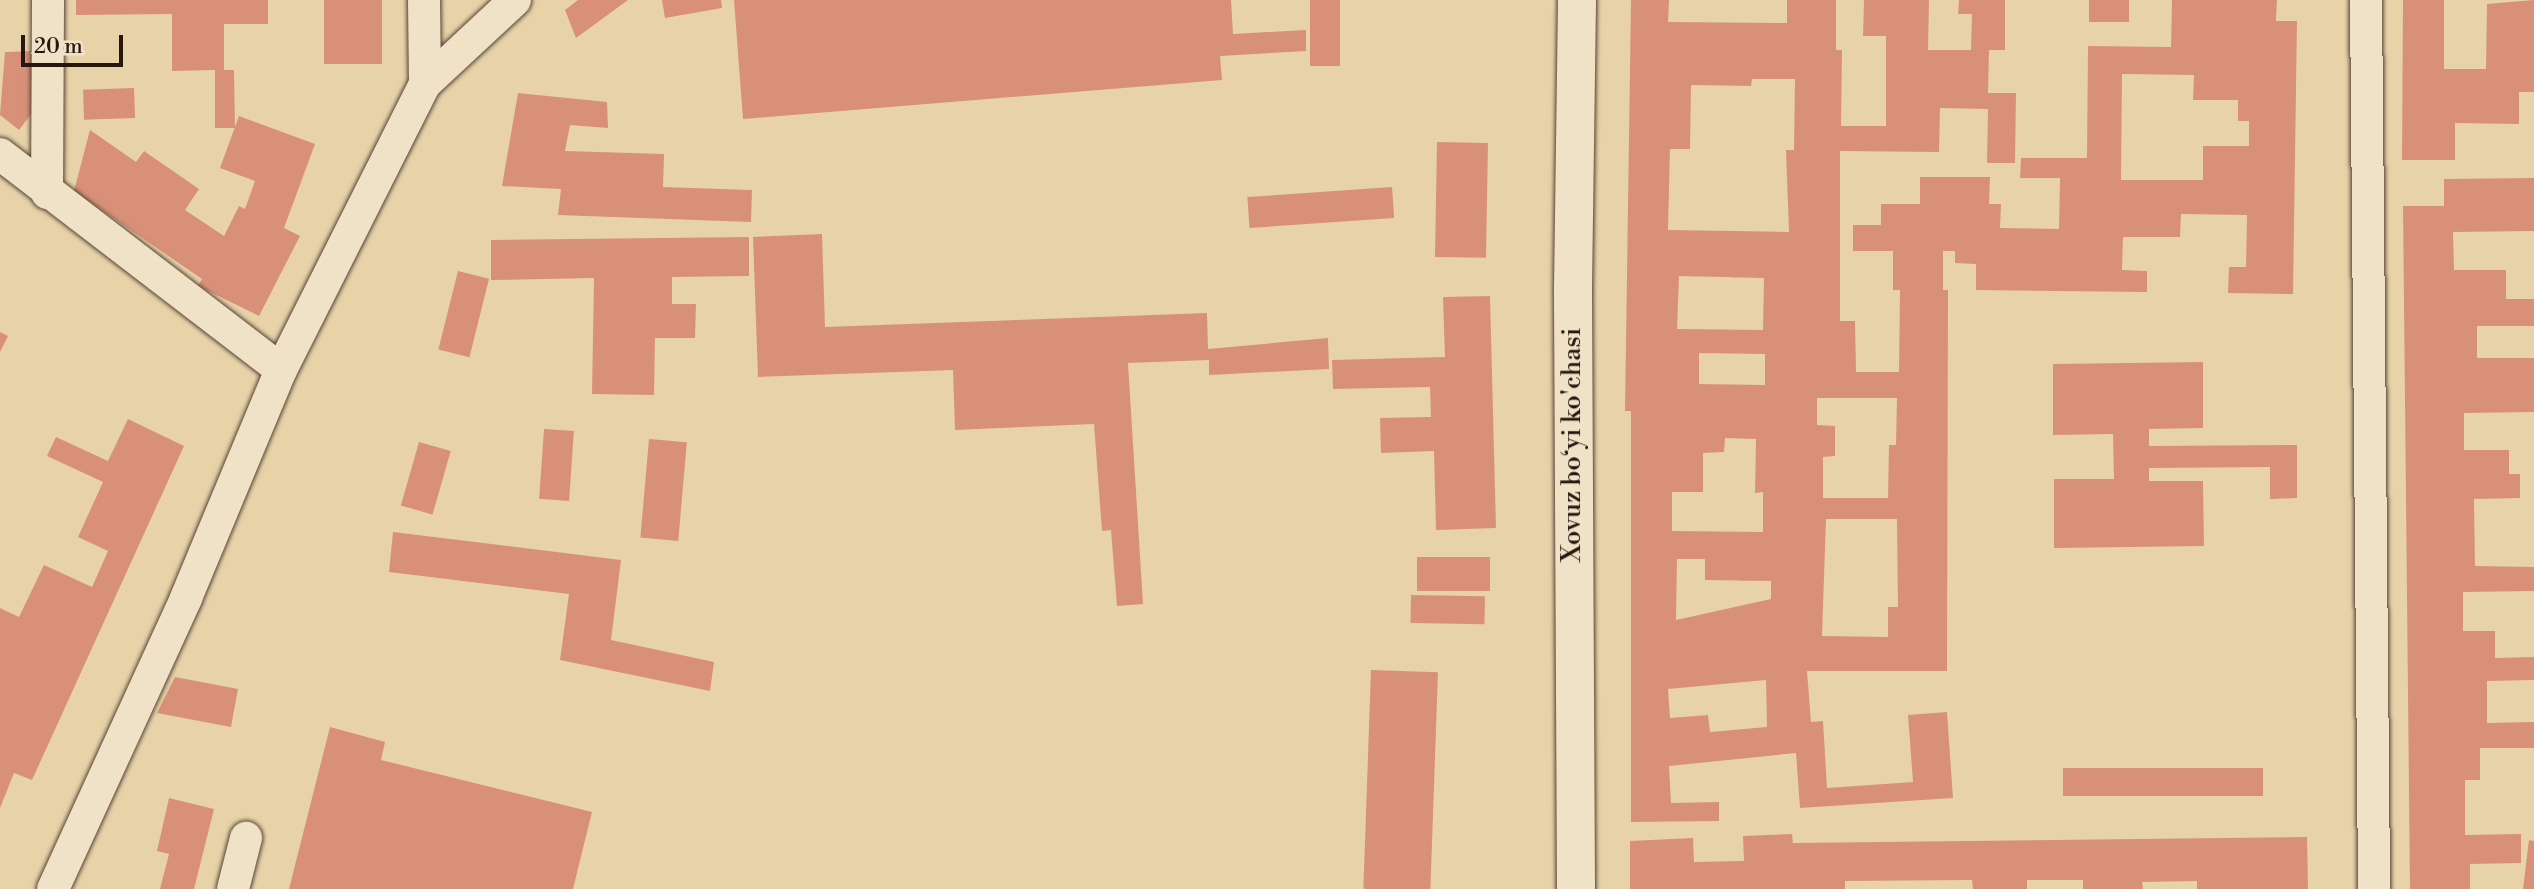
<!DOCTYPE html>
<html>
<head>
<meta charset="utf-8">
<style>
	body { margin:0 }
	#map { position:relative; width:2534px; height:889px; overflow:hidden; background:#e8d3a9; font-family:"Libre Bodoni",serif }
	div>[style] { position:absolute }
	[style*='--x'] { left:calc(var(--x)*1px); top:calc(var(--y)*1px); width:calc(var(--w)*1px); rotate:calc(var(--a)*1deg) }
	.building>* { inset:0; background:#d89178; transform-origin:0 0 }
	.roads { filter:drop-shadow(0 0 2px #574536) drop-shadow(0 0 2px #574536) }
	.street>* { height:32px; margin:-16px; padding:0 16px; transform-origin:16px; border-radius:16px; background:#f0e2c7 }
	.secondary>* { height:38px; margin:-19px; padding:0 19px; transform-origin:19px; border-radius:19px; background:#f0e2c7 }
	span { translate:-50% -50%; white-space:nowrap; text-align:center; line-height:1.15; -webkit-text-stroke:5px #f0e2c7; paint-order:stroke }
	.street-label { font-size:26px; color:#27160f }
	.scale { position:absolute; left:21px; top:35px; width:102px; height:32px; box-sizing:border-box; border:4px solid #27160f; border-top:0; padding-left:9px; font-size:21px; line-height:24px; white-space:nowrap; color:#27160f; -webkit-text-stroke:5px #f0e2c7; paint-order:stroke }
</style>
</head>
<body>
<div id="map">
	<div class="building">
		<div style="clip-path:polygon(76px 0,268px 0,268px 24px,224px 24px,224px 70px,234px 70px,235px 128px,215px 128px,215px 70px,172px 71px,172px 14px,76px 15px)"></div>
		<div style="left:324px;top:0;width:58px;height:64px"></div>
		<div style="clip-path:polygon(578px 0,628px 0,576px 38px,565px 10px)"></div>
		<div style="clip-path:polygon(662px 0,721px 0,722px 8px,665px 18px)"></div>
		<div style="clip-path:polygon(734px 0,1231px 0,1233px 34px,1306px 30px,1306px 51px,1220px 56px,1222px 80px,743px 119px)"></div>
		<div style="left:1310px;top:0;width:30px;height:66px"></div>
		<div style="clip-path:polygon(evenodd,1631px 0,1669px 0,1668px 22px,1787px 23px,1787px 0,1836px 0,1836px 50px,1842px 50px,1841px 126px,1886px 126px,1886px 36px,1863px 36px,1864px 0,1929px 0,1928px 50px,1971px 50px,1972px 14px,1958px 14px,1959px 0,2005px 0,2005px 50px,1989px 50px,1988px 93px,2016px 93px,2015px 163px,1987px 163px,1988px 109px,1940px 108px,1939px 152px,1840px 151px,1840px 321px,1855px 321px,1856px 372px,1899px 372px,1900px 290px,1893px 290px,1893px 251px,1853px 251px,1853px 225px,1881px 225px,1881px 204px,1920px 204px,1920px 177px,1990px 177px,1989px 204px,2001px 204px,2000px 228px,2059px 229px,2060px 178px,2020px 178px,2021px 158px,2087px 158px,2088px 46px,2171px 47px,2172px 0,2277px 0,2276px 21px,2297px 21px,2293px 294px,2228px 293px,2229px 267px,2246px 267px,2247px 215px,2181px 214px,2180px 237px,2123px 237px,2122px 270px,2147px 271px,2147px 292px,1976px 290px,1976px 264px,1955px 263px,1955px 251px,1943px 251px,1943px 290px,1948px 290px,1947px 671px,1807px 671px,1811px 722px,1823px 721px,1827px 788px,1913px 782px,1908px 715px,1947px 712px,1953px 798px,1800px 808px,1796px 753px,1669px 766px,1671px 803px,1719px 802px,1719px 821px,1631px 822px,1631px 411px,1625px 411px,1631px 0,2122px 74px,2194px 75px,2193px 100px,2238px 100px,2238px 121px,2249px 121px,2249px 146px,2203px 146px,2203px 180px,2121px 180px,2122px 74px,1631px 0,1752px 79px,1795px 79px,1794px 150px,1786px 150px,1789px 232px,1668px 230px,1670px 149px,1690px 149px,1691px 85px,1751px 86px,1752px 79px,1631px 0,1679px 276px,1764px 278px,1763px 330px,1677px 329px,1679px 276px,1631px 0,1699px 353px,1765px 354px,1765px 385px,1699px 384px,1699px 353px,1631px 0,1817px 398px,1897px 398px,1896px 445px,1889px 445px,1888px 498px,1823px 498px,1823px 457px,1835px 456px,1835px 426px,1817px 425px,1817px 398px,1631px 0,1725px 438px,1756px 439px,1755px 493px,1763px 492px,1763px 532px,1672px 531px,1672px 492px,1703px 492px,1703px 453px,1724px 452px,1725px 438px,1631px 0,1826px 519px,1897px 519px,1898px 607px,1888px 607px,1888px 637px,1822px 636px,1826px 519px,1631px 0,1677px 559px,1705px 559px,1705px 580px,1771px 581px,1771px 599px,1676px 620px,1677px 559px,1631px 0,1766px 680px,1767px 727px,1710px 732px,1708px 715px,1670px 718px,1668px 689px,1766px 680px)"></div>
		<div style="left:2089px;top:0;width:40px;height:22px"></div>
		<div style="clip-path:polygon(2403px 0,2444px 0,2444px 69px,2486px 69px,2487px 4px,2534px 0,2534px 92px,2519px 92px,2519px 124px,2455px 123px,2455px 160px,2402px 160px)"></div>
		<div style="clip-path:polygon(36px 51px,37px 106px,19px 130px,0 115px,5px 52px)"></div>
		<div style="left:134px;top:88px;width:30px;height:51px;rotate:88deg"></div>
		<div style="clip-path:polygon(518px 93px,607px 102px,608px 128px,570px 125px,565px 151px,664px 154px,663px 187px,752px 190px,751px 222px,558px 215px,561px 189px,502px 186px)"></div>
		<div style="clip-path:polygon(239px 116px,315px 144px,284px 228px,300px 236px,259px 316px,198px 286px,202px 279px,74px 191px,90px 130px,136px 162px,144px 151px,199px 189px,185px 210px,224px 236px,239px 206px,245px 209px,255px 181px,220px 168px)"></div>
		<div style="left:1437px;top:142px;width:51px;height:115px;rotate:1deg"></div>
		<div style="clip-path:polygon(2534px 178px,2534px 231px,2453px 232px,2454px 270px,2506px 270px,2506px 299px,2534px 299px,2534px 326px,2477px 326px,2477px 358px,2534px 358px,2534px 412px,2464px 413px,2464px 450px,2509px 450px,2509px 474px,2520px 474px,2520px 498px,2474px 499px,2475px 566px,2534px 567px,2534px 591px,2463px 592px,2463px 631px,2495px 631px,2495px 658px,2534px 657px,2534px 680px,2487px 681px,2487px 723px,2534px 722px,2534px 748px,2480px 748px,2480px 780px,2465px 780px,2465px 835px,2521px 834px,2521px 863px,2470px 864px,2470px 889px,2410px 889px,2403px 206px,2444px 206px,2444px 179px)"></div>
		<div style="left:1392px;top:187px;width:31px;height:145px;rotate:86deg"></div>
		<div style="clip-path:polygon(822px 234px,825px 327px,1207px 313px,1208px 349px,1328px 338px,1329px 369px,1209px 375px,1209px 360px,1128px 363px,1143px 604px,1117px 606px,1111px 530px,1102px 531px,1094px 424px,955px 430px,953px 370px,758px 377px,753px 237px)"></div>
		<div style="clip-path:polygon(749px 237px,749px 276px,672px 277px,672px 304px,696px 304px,695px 338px,655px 338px,654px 395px,592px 394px,594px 278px,491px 280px,491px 240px)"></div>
		<div style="left:458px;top:271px;width:32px;height:81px;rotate:14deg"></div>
		<div style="clip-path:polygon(1490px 296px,1496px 528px,1436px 530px,1434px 451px,1381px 453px,1380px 418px,1431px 417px,1430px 387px,1333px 389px,1332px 360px,1445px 357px,1443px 297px)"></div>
		<div style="clip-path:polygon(0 332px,8px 336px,0 352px)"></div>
		<div style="clip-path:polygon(2203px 362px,2203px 428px,2149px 429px,2149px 446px,2297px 445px,2297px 498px,2270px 499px,2270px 467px,2149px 468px,2149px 481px,2203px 481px,2204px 546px,2054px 548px,2054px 479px,2114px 479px,2113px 434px,2053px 435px,2053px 364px)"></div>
		<div style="clip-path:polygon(128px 419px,184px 446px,32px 780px,14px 773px,0 808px,0 608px,19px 617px,44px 565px,92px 587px,108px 551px,78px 537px,103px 482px,47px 456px,56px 437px,108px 461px)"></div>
		<div style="left:544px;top:429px;width:30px;height:70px;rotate:4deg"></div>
		<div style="left:649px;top:439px;width:38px;height:99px;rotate:5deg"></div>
		<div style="left:419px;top:442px;width:33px;height:66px;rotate:16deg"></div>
		<div style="clip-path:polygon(393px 532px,621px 560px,611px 640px,714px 662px,710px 691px,560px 660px,569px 594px,389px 572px)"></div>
		<div style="left:1417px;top:557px;width:73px;height:34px"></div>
		<div style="left:1411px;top:595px;width:74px;height:28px;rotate:1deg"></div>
		<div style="left:1371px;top:670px;width:67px;height:219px;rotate:2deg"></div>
		<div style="clip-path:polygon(175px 677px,238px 689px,231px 727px,157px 713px)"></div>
		<div style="clip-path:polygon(330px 727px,385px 742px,381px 760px,592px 812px,573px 889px,289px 889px)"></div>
		<div style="left:2263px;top:768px;width:28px;height:200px;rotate:90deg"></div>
		<div style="clip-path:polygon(169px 798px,214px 809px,194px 889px,160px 889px,169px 854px,157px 851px)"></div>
		<div style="clip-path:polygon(1792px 834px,1793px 843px,2307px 837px,2308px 889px,2197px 889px,2197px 881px,2142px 882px,2143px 889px,2083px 889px,2083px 880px,2027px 880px,2027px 889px,1973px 889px,1972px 880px,1845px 881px,1845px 889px,1630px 889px,1630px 841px,1693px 838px,1694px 862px,1744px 861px,1743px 836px)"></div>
		<div style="clip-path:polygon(2529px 840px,2534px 841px,2534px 889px,2523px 889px)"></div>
	</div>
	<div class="roads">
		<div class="street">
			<div style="--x:424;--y:0;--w:84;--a:89.3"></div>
			<div style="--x:2366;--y:0;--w:889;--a:89.48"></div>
			<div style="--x:0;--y:154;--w:354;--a:37.5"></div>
			<div style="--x:47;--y:193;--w:193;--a:-89.7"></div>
			<div style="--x:53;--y:889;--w:320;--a:-65.4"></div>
			<div style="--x:186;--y:598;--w:247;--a:-67.4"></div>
			<div style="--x:281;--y:370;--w:320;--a:-63.3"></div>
			<div style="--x:425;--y:84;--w:123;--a:-43"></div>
			<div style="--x:233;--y:889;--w:53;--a:-75.7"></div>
		</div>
		<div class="secondary">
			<div style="--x:1576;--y:889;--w:601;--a:-90.29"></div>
			<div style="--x:1573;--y:288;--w:288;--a:-89.2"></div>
		</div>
	</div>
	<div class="street-label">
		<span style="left:1573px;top:445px;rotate:-90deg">Xovuz bo‘yi ko'chasi</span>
	</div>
	<div class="scale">20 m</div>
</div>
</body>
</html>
